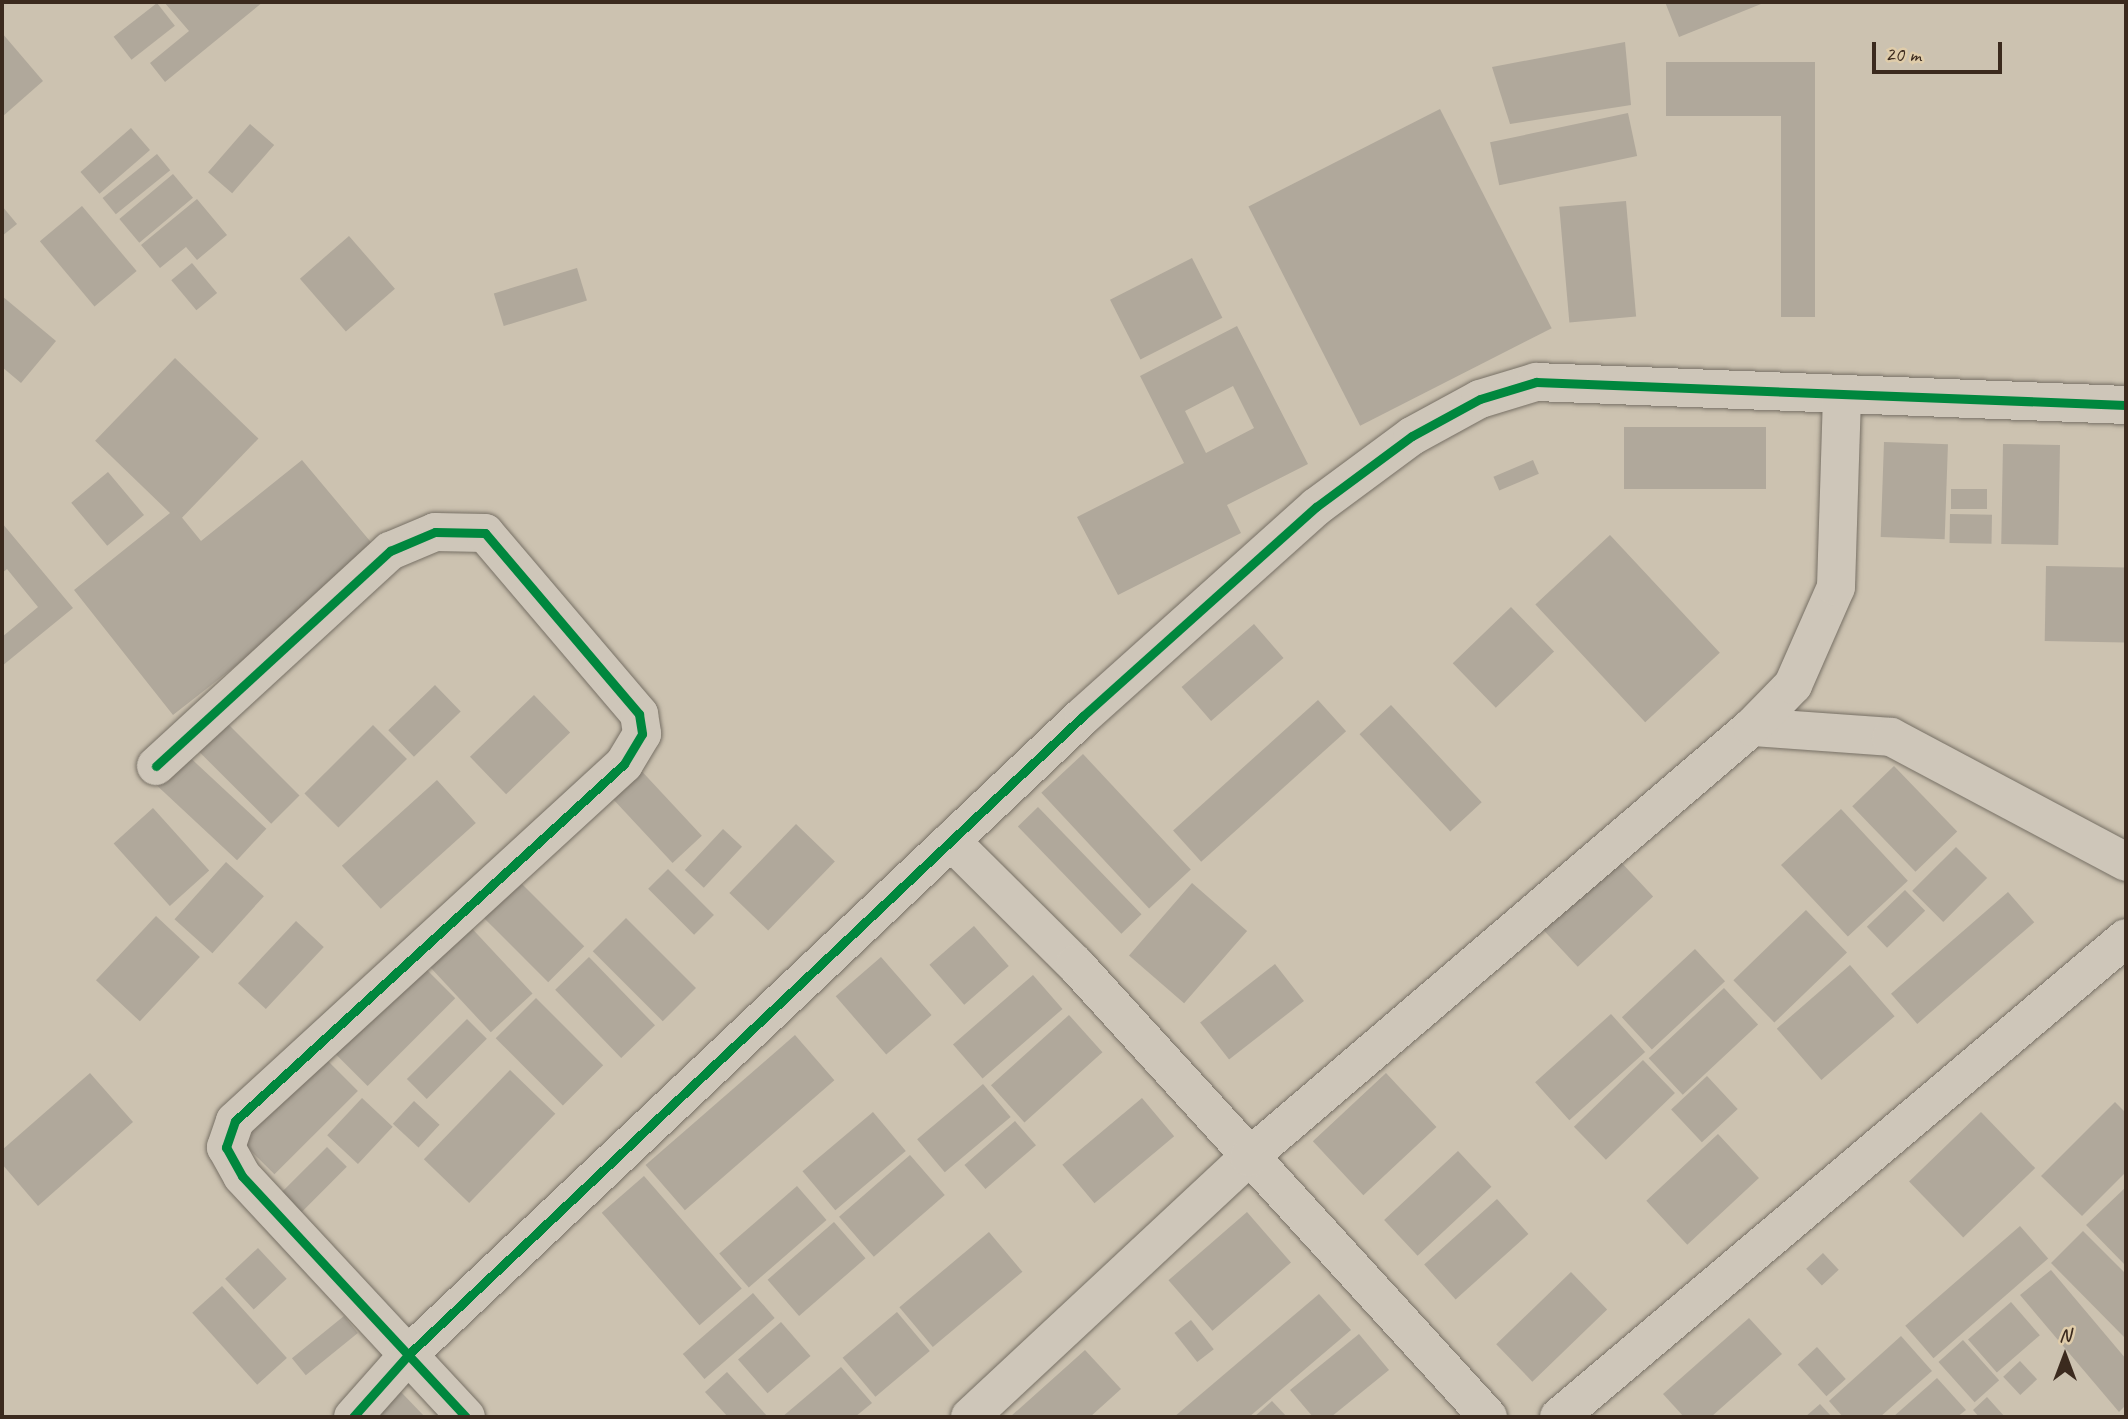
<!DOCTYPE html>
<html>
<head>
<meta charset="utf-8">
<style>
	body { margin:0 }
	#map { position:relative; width:2128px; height:1419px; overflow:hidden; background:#ccc2b0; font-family:Caveat,sans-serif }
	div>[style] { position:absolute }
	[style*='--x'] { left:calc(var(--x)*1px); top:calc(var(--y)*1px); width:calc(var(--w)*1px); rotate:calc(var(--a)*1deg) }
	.building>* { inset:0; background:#b0a89b; transform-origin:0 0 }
	.roads { filter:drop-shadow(0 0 2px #777065) drop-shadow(0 0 2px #777065) }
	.minor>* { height:38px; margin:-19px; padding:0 19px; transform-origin:19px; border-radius:19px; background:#cec6b9 }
	.cycleway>* { height:9px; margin:-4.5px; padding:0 4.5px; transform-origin:4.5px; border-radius:4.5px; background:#00873e }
	span { translate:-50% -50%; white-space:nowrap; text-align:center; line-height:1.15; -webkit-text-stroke:6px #dfccaa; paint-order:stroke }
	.frame { position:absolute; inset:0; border:4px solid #3b2a1e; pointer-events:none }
	.north { position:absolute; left:2030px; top:1321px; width:70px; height:70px; -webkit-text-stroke:5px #dfccaa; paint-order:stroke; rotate:0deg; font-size:19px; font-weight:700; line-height:28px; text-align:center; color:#3b2a1e }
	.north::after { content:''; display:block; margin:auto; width:24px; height:32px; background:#3b2a1e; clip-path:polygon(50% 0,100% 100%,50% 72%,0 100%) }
	.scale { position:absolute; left:1872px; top:42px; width:130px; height:32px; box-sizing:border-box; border:4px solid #3b2a1e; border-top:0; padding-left:9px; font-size:21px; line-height:24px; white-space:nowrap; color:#3b2a1e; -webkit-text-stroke:5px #dfccaa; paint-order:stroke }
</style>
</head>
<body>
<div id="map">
	<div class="building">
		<div style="clip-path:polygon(164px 2px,263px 2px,165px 82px,150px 63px,189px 31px)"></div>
		<div style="clip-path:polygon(1665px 2px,1766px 2px,1679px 37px)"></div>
		<div style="left:157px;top:3px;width:29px;height:55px;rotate:52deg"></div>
		<div style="clip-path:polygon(2px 33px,43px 81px,2px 117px)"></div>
		<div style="clip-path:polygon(1625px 42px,1631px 105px,1510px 124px,1492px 67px)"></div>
		<div style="clip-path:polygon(1666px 62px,1815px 62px,1815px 317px,1781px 317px,1781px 116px,1666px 116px)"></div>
		<div style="left:1440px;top:109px;width:246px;height:215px;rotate:63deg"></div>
		<div style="left:1628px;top:113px;width:44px;height:141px;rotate:78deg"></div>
		<div style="left:250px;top:124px;width:32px;height:64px;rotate:41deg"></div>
		<div style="left:131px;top:128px;width:29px;height:67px;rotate:49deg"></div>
		<div style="left:157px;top:154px;width:21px;height:70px;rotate:51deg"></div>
		<div style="left:173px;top:174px;width:31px;height:70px;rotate:50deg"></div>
		<div style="clip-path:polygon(197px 199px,227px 235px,197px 260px,186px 247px,160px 268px,141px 245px)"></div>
		<div style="left:1626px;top:201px;width:116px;height:67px;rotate:85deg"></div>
		<div style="clip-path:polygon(2px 206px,17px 224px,2px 236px)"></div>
		<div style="left:82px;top:206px;width:85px;height:55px;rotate:50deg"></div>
		<div style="left:349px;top:236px;width:70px;height:65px;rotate:49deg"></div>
		<div style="left:1192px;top:258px;width:67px;height:92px;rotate:63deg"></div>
		<div style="left:192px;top:263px;width:39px;height:27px;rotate:50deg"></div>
		<div style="left:577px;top:268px;width:34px;height:87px;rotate:73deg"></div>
		<div style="clip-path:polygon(2px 296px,56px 341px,21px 383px,2px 367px)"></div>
		<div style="clip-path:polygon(evenodd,1237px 326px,1308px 464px,1227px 505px,1241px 533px,1118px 595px,1077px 517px,1184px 463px,1140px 376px,1237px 326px,1233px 386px,1254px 428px,1206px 453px,1185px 411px,1233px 386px)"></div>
		<div style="left:175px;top:358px;width:116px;height:115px;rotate:44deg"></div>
		<div style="left:1624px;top:427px;width:142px;height:62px"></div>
		<div style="left:1884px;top:442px;width:64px;height:95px;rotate:2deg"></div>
		<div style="left:2003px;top:444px;width:57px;height:100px;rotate:1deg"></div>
		<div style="clip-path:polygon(302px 460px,380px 553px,173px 715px,74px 590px,175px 509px,201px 541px)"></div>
		<div style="left:1533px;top:460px;width:15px;height:43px;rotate:67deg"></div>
		<div style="left:108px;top:472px;width:56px;height:48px;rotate:50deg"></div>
		<div style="left:1951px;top:489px;width:36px;height:20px"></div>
		<div style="left:1950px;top:514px;width:42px;height:29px;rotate:1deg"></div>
		<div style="clip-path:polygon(2px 523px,73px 608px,2px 666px,2px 637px,38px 607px,7px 569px,2px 573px)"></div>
		<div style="left:1610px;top:535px;width:161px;height:102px;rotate:47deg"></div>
		<div style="left:2046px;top:566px;width:80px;height:75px;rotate:1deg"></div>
		<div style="left:1511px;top:607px;width:62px;height:81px;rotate:46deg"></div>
		<div style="left:1254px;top:624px;width:45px;height:96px;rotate:49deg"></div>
		<div style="left:435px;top:685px;width:37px;height:65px;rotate:46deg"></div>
		<div style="left:534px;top:695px;width:52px;height:89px;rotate:46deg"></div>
		<div style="left:1318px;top:700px;width:42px;height:195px;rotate:48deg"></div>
		<div style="left:1391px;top:705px;width:133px;height:43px;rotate:47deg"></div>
		<div style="left:221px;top:717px;width:111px;height:40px;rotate:45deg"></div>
		<div style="left:373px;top:725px;width:48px;height:97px;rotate:45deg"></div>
		<div style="left:183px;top:751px;width:114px;height:43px;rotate:43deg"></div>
		<div style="left:1083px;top:754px;width:158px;height:57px;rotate:47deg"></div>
		<div style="left:635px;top:764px;width:98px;height:40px;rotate:47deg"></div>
		<div style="left:1894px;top:766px;width:91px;height:58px;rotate:46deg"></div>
		<div style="left:437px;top:780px;width:58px;height:128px;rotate:48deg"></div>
		<div style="left:1038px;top:807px;width:149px;height:28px;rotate:46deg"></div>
		<div style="left:153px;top:808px;width:84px;height:53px;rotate:48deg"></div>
		<div style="left:1841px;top:809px;width:98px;height:82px;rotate:47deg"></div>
		<div style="left:796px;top:824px;width:54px;height:96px;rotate:44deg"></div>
		<div style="left:723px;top:829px;width:26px;height:56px;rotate:43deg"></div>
		<div style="left:1956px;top:847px;width:44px;height:62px;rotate:45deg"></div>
		<div style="left:1619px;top:860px;width:50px;height:103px;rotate:47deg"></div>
		<div style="left:226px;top:862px;width:51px;height:77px;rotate:42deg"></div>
		<div style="left:668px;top:869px;width:65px;height:28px;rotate:45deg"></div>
		<div style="left:510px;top:872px;width:105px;height:51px;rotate:45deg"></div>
		<div style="left:1192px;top:883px;width:73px;height:96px;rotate:41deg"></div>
		<div style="left:1905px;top:890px;width:29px;height:53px;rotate:46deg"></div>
		<div style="left:2008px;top:892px;width:40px;height:155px;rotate:49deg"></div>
		<div style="left:1806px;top:910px;width:59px;height:101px;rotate:46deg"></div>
		<div style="left:156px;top:916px;width:60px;height:88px;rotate:43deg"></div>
		<div style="left:626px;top:918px;width:99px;height:47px;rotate:45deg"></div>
		<div style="left:296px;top:921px;width:38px;height:85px;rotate:43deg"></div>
		<div style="left:465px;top:921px;width:99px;height:57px;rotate:47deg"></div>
		<div style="left:974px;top:926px;width:53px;height:59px;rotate:49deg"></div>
		<div style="left:1695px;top:949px;width:44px;height:100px;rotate:47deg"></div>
		<div style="left:589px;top:957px;width:95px;height:47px;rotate:46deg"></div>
		<div style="left:881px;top:957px;width:77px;height:60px;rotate:49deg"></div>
		<div style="left:1275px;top:964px;width:47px;height:95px;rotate:52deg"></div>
		<div style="left:422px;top:965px;width:47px;height:124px;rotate:45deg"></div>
		<div style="left:1850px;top:965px;width:68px;height:97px;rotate:49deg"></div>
		<div style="left:1033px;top:975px;width:45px;height:106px;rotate:49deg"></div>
		<div style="left:1724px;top:988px;width:50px;height:103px;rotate:47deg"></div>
		<div style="left:536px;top:998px;width:95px;height:57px;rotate:45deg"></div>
		<div style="left:1611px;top:1014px;width:51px;height:102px;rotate:48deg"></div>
		<div style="left:1069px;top:1015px;width:50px;height:105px;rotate:48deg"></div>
		<div style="left:467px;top:1019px;width:28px;height:85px;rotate:45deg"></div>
		<div style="left:795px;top:1035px;width:60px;height:198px;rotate:49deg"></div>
		<div style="left:319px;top:1052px;width:55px;height:118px;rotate:45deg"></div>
		<div style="left:1643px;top:1060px;width:46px;height:96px;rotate:46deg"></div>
		<div style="left:510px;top:1070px;width:63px;height:124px;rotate:44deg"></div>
		<div style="clip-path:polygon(90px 1073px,133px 1122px,38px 1206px,2px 1164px,2px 1150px)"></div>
		<div style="left:1386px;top:1073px;width:74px;height:100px;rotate:47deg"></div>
		<div style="left:1707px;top:1076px;width:45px;height:49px;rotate:47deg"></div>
		<div style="left:983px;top:1084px;width:43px;height:86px;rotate:50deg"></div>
		<div style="left:362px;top:1098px;width:42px;height:51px;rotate:43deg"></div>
		<div style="left:1142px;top:1098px;width:50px;height:104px;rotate:50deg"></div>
		<div style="left:414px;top:1101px;width:35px;height:31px;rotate:43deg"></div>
		<div style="clip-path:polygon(2115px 1102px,2126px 1113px,2126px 1172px,2082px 1216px,2041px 1176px)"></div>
		<div style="left:873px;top:1112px;width:51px;height:92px;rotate:50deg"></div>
		<div style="left:1981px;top:1112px;width:78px;height:100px;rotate:46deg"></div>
		<div style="left:1015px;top:1121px;width:32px;height:67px;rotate:49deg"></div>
		<div style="left:1718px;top:1134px;width:60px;height:98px;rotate:47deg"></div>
		<div style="left:327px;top:1147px;width:28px;height:68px;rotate:45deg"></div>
		<div style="left:1458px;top:1151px;width:49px;height:101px;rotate:47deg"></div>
		<div style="left:910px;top:1155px;width:53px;height:94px;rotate:49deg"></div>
		<div style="left:644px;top:1176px;width:149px;height:56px;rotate:49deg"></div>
		<div style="left:797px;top:1186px;width:45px;height:103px;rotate:49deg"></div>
		<div style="clip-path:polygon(2126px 1187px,2126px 1266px,2086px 1225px)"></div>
		<div style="left:1497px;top:1199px;width:47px;height:98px;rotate:48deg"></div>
		<div style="left:1247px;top:1212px;width:67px;height:104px;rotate:49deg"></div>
		<div style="left:834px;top:1222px;width:48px;height:88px;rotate:49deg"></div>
		<div style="left:2020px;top:1226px;width:43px;height:152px;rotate:49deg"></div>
		<div style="clip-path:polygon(2083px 1231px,2126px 1274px,2126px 1339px,2051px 1263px)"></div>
		<div style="left:989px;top:1232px;width:52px;height:117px;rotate:50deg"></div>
		<div style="left:258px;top:1248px;width:42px;height:45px;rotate:47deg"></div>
		<div style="left:1823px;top:1253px;width:23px;height:23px;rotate:47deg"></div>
		<div style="clip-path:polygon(2051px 1270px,2126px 1359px,2126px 1405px,2119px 1412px,2020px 1295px)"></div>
		<div style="left:1571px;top:1272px;width:52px;height:104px;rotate:46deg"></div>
		<div style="left:222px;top:1286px;width:97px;height:40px;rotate:48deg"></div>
		<div style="left:753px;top:1293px;width:33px;height:93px;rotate:49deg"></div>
		<div style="clip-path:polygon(1319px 1294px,1351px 1330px,1249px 1417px,1174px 1417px)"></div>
		<div style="left:2011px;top:1302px;width:44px;height:57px;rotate:49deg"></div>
		<div style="left:897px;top:1312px;width:51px;height:71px;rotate:50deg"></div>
		<div style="left:344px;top:1316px;width:22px;height:67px;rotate:51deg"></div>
		<div style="clip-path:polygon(1749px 1318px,1782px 1354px,1711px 1417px,1684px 1417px,1663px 1394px)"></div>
		<div style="left:1191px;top:1320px;width:37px;height:21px;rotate:52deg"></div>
		<div style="left:781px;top:1322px;width:45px;height:57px;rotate:49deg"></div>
		<div style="clip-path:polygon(1359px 1334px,1389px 1370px,1331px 1417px,1313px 1417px,1290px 1390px)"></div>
		<div style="clip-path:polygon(1901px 1336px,1932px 1371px,1880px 1417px,1843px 1417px,1829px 1401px)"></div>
		<div style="left:1963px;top:1340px;width:54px;height:33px;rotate:48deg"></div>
		<div style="left:1817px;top:1347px;width:43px;height:26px;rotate:48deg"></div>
		<div style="clip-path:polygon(1085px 1350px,1121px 1389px,1090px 1417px,1010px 1417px)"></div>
		<div style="left:2020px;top:1361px;width:25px;height:23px;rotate:47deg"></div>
		<div style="clip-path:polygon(841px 1367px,872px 1403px,855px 1417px,782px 1417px)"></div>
		<div style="clip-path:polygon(727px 1372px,768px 1417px,728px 1417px,705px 1392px)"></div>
		<div style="clip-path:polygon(1937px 1378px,1966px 1410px,1957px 1417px,1893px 1417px)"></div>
		<div style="clip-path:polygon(401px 1392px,425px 1417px,373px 1417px)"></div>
		<div style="clip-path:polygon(1987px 1397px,2005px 1417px,1979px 1417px,1973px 1410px)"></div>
		<div style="clip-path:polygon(1272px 1401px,1287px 1417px,1254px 1417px)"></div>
		<div style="clip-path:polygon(1820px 1404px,1832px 1417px,1805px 1417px)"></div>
	</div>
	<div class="roads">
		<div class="minor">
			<div style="--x:1752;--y:727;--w:139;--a:4.1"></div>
			<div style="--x:1891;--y:737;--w:266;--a:28"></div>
			<div style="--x:156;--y:766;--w:318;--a:-42.6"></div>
			<div style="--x:390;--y:551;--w:49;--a:-22.9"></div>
			<div style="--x:435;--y:532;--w:50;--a:1.1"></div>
			<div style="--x:485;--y:533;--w:238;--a:49.6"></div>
			<div style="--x:639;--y:714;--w:20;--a:81"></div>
			<div style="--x:642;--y:734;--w:35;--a:121"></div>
			<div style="--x:624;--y:764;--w:528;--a:137.46"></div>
			<div style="--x:235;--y:1121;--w:28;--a:109"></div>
			<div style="--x:226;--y:1147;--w:33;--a:61"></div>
			<div style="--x:242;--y:1176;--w:329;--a:47.1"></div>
			<div style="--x:951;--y:841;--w:175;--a:44.8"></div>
			<div style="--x:1075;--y:964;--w:613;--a:47.64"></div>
			<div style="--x:353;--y:1417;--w:84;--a:-48.4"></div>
			<div style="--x:409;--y:1354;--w:928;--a:-43.43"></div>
			<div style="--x:1083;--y:716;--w:313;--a:-41.9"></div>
			<div style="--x:1316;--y:507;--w:119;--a:-36.5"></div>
			<div style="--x:1412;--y:436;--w:77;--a:-28.6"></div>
			<div style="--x:1480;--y:399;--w:59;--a:-16.9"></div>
			<div style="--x:1536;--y:382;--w:590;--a:2.23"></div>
			<div style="--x:970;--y:1417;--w:381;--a:-43"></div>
			<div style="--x:1249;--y:1157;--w:662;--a:-40.53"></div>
			<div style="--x:1752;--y:727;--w:59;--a:-45.7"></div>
			<div style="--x:1793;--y:685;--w:107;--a:-66.3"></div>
			<div style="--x:1836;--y:587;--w:193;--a:-88.2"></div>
			<div style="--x:1559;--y:1417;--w:742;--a:-40.19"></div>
		</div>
	</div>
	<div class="cycleway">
		<div style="--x:156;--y:766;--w:318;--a:-42.6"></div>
		<div style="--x:390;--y:551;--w:49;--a:-22.9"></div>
		<div style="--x:435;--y:532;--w:50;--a:1.1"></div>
		<div style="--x:485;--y:533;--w:238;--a:49.6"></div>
		<div style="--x:639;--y:714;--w:20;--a:81"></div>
		<div style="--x:642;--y:734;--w:35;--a:121"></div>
		<div style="--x:624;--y:764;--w:528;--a:137.46"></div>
		<div style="--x:235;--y:1121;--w:28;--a:109"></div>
		<div style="--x:226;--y:1147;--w:33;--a:61"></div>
		<div style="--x:242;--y:1176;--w:329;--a:47.1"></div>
		<div style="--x:353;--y:1417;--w:84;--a:-48.4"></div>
		<div style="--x:409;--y:1354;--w:928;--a:-43.43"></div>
		<div style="--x:1083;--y:716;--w:313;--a:-41.9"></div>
		<div style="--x:1316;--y:507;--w:119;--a:-36.5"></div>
		<div style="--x:1412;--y:436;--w:77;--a:-28.6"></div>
		<div style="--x:1480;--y:399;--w:59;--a:-16.9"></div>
		<div style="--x:1536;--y:382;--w:590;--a:2.23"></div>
	</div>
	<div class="frame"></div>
	<div class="north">N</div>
	<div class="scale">20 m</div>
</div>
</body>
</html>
